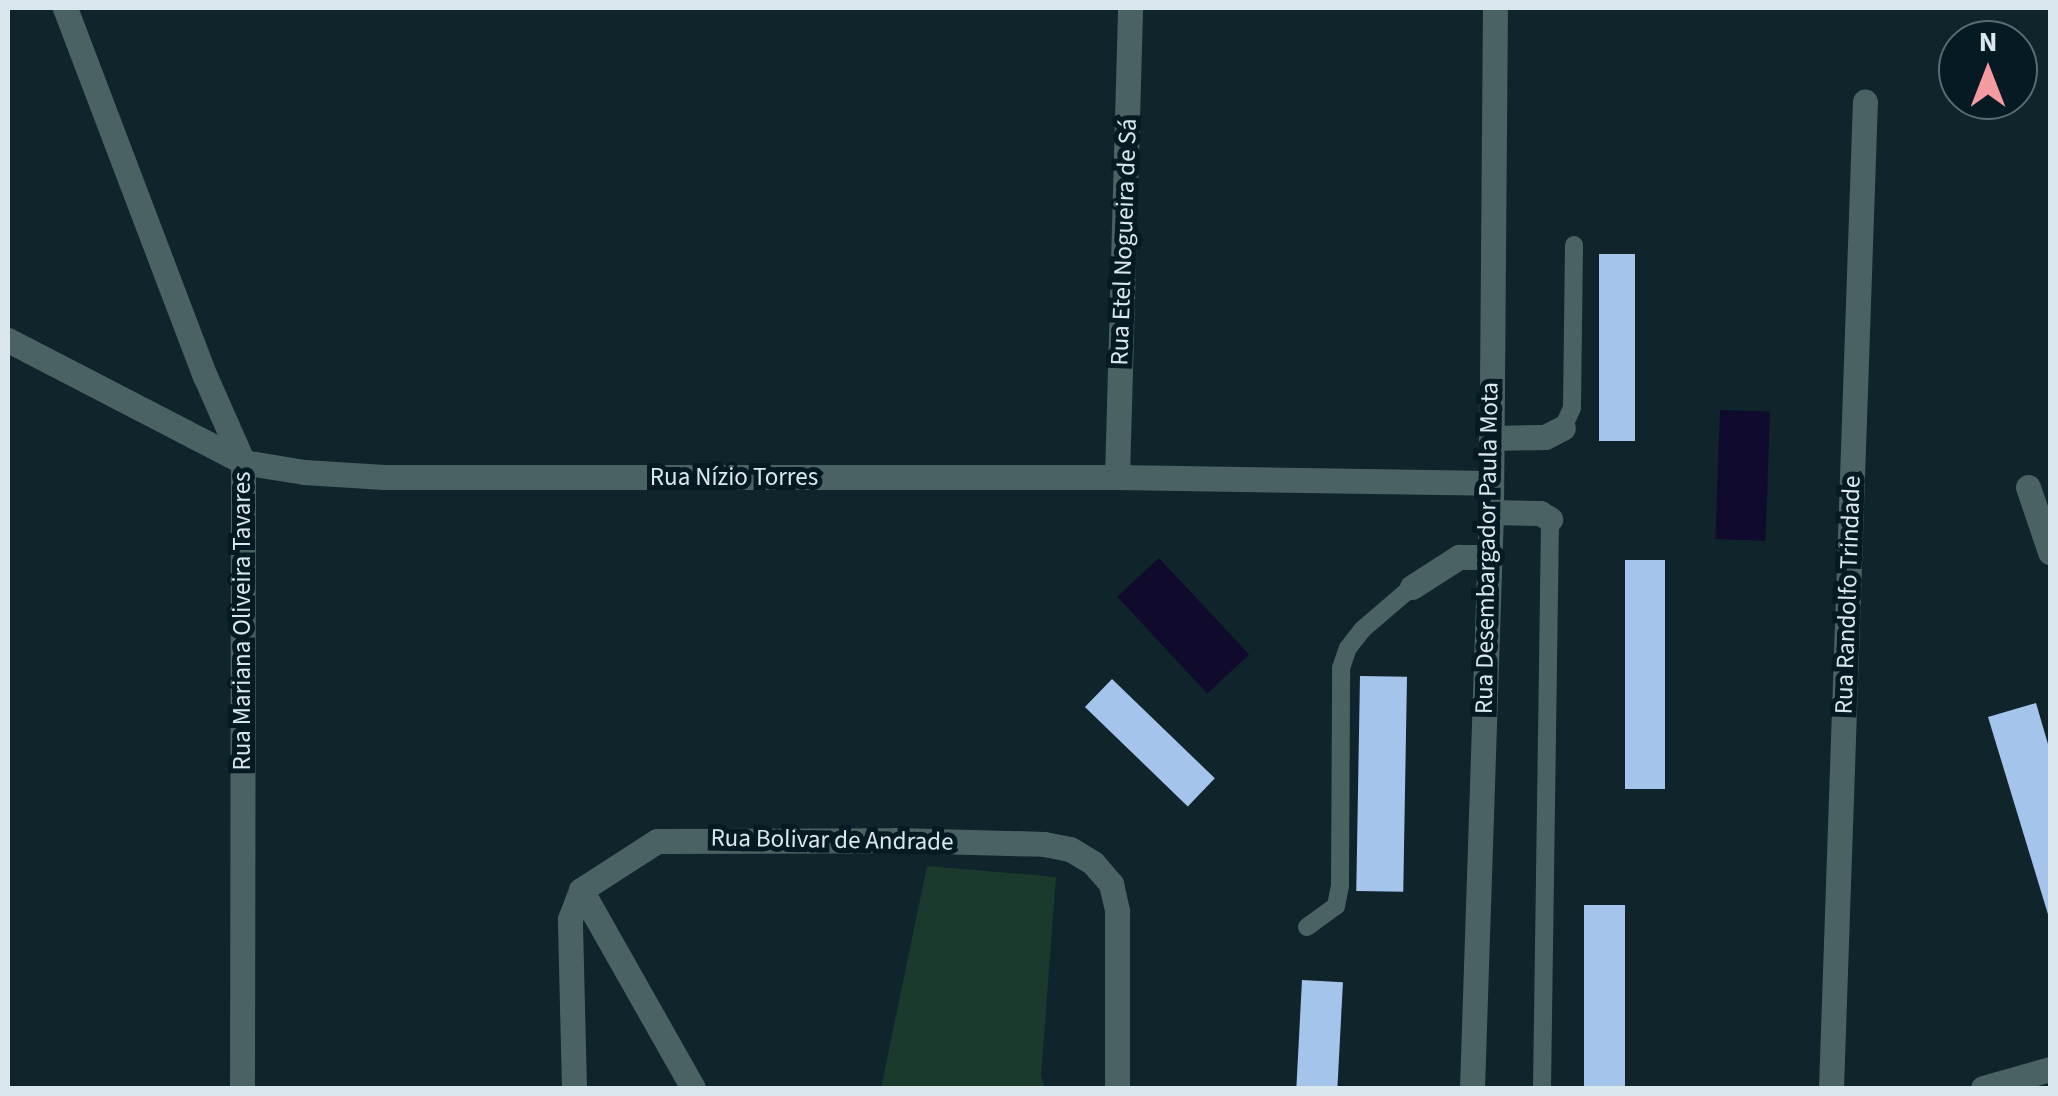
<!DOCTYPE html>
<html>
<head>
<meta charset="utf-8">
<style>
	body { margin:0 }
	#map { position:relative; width:2058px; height:1096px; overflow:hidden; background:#0f242b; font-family:"Source Sans 3",sans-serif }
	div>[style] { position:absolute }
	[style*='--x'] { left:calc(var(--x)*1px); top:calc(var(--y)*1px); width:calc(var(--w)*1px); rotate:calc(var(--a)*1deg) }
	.green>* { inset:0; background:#193a2c }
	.water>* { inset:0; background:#100a2c; transform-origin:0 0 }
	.building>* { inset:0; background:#a5c4ec; transform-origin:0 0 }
	.service>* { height:18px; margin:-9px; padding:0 9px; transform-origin:9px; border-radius:9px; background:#4a6362 }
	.minor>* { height:25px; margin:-12.5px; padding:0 12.5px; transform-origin:12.5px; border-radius:12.5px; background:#4a6362 }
	.tertiary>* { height:25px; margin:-12.5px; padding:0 12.5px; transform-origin:12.5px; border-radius:12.5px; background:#4a6362 }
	span { translate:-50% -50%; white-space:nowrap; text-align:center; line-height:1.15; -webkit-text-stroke:10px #051a22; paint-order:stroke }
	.street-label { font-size:25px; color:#dae7ec }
	.frame { position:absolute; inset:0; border:10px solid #dae7ec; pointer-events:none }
	.north { position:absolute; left:1938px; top:20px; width:100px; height:100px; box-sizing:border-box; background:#051a22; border:2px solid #5a6c73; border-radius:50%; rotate:0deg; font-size:28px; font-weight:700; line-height:40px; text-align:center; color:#dae7ec }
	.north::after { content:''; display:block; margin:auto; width:35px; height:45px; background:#f49aa1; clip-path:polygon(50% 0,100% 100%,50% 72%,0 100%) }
</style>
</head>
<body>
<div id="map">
	<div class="green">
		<div style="clip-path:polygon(927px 866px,1056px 877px,1041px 1076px,1045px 1088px,881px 1088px)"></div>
	</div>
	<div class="water">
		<div style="left:1720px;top:410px;width:50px;height:129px;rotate:2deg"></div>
		<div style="left:1159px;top:558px;width:132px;height:57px;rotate:47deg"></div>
	</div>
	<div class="building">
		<div style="left:1599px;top:254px;width:36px;height:187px"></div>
		<div style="left:1625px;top:560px;width:40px;height:229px"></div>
		<div style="left:1360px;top:676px;width:47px;height:215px;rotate:1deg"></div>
		<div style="left:1112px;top:679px;width:143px;height:39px;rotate:44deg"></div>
		<div style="clip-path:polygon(2036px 703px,2050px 751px,2050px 921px,1988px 717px)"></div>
		<div style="left:1584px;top:905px;width:41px;height:183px"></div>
		<div style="left:1302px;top:980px;width:41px;height:108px;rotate:3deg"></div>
	</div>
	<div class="service">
		<div style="--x:1563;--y:428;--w:22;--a:-66"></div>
		<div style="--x:1572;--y:408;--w:163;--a:-89.3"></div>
		<div style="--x:1307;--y:927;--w:36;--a:-36"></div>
		<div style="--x:1336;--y:906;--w:20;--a:-79"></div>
		<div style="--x:1340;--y:886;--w:218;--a:-89.7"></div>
		<div style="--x:1341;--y:668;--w:21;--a:-71"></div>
		<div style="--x:1348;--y:648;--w:24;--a:-52"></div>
		<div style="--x:1363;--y:629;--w:65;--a:-40.6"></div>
		<div style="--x:1542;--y:1088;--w:569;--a:-89.19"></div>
	</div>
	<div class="minor">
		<div style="--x:65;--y:8;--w:394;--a:69.2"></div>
		<div style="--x:205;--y:376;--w:94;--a:66.2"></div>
		<div style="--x:243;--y:462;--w:626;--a:90.09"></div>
		<div style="--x:8;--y:340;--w:265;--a:27.4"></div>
		<div style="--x:243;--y:462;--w:62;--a:9.3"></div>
		<div style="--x:304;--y:472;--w:80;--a:3.6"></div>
		<div style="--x:384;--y:477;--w:733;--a:0"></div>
		<div style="--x:1117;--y:477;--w:374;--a:0.9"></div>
		<div style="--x:1491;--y:438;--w:54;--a:-1.1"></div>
		<div style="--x:1545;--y:437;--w:20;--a:-27"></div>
		<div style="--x:1117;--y:477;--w:469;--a:-88.4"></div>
		<div style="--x:2028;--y:487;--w:69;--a:71.3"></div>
		<div style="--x:1491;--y:512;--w:49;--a:1.2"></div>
		<div style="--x:1540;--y:513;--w:12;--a:31"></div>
		<div style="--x:1412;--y:587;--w:56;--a:-32.6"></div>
		<div style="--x:1459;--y:557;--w:29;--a:0"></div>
		<div style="--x:581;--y:890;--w:90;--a:-32.8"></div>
		<div style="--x:657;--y:841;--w:239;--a:-0.2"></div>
		<div style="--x:896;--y:840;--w:148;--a:1.5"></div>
		<div style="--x:1044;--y:844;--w:26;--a:11"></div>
		<div style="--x:1070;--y:849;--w:27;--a:31"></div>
		<div style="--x:1093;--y:863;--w:28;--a:49"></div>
		<div style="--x:1111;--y:884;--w:28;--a:77"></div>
		<div style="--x:1117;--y:911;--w:177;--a:90"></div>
		<div style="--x:581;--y:890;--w:227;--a:60.5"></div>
		<div style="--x:574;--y:1088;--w:169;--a:-91.4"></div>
		<div style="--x:570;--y:919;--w:31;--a:-69"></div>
		<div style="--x:1831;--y:1088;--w:987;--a:-88.03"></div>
	</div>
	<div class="tertiary">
		<div style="--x:1472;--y:1088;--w:576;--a:-88.11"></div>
		<div style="--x:1491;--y:512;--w:504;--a:-89.55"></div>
		<div style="--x:1983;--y:1088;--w:70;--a:-15.8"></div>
	</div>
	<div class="street-label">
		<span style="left:1124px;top:242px;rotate:-88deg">Rua Etel Nogueira de Sá</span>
		<span style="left:734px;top:477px">Rua Nízio Torres</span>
		<span style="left:1487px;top:548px;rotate:-89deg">Rua Desembargador Paula Mota</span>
		<span style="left:1848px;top:595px;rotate:-88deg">Rua Randolfo Trindade</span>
		<span style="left:242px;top:621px;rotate:-90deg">Rua Mariana Oliveira Tavares</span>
		<span style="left:832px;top:840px;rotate:1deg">Rua Bolivar de Andrade</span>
	</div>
	<div class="frame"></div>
	<div class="north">N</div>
</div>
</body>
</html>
